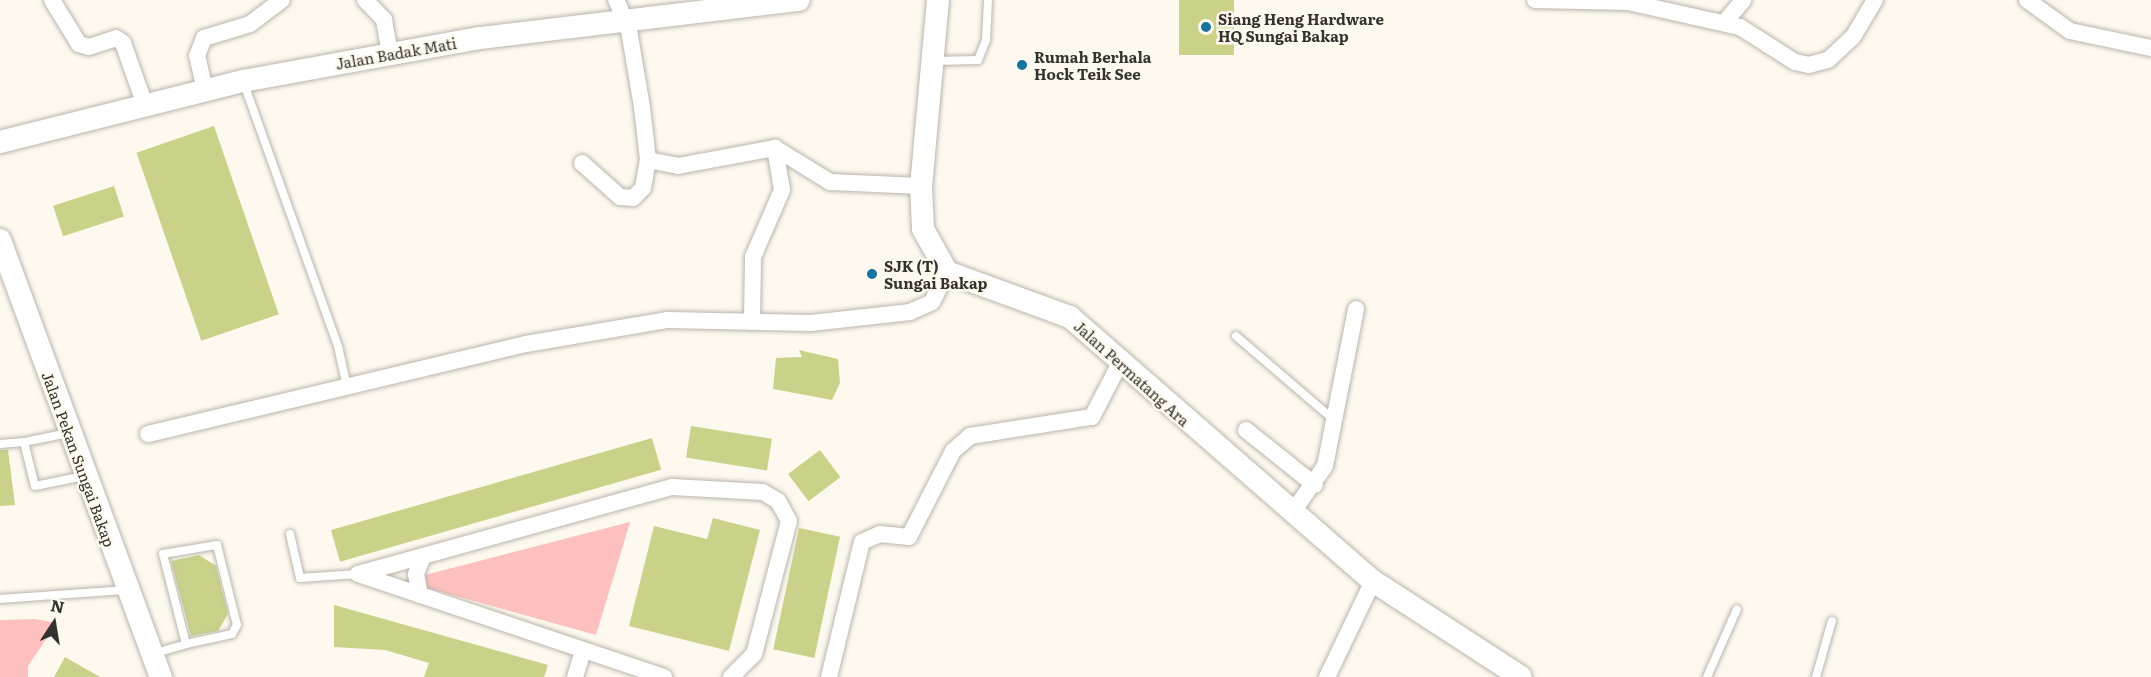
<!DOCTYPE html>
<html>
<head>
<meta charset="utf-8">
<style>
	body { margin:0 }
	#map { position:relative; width:2151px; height:677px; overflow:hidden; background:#fef9ef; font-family:Literata,serif }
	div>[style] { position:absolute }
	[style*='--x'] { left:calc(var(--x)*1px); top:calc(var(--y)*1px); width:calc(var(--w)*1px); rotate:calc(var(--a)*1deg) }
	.green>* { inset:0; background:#fdc0be }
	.building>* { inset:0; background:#cad28a; transform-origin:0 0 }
	.roads { filter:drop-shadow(0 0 2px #bab5ac) drop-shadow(0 0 2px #bab5ac) }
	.lane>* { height:8px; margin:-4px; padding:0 4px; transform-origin:4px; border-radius:4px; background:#fff }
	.street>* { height:16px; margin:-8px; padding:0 8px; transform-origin:8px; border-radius:8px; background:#fff }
	.secondary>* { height:22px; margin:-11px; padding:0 11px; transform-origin:11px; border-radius:11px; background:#fff }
	.dots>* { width:16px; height:16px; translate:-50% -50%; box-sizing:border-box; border:3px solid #fef9ef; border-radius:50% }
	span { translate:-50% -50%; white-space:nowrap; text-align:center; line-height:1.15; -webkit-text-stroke:5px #fef9ef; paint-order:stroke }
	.poi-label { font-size:15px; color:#34322e; font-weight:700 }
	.left { translate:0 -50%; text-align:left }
	.street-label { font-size:15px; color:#34322e }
	.north { position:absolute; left:24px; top:593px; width:60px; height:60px; -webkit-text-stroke:4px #fef9ef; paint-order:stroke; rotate:12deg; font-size:16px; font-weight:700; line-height:24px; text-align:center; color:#34322e }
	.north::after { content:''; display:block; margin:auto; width:21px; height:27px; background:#34322e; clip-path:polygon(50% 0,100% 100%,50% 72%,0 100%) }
</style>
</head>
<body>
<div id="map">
	<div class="green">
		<div style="clip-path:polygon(630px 522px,596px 635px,402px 581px)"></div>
		<div style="clip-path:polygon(35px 619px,57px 623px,28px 666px,28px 677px,0 677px,0 620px)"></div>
	</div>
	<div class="building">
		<div style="left:1179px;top:0;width:55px;height:55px"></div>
		<div style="left:214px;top:126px;width:199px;height:82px;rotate:71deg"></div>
		<div style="left:114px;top:186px;width:32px;height:64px;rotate:72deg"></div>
		<div style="clip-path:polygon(799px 350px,838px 359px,840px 383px,832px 400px,773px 389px,776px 358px,802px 357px)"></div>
		<div style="left:691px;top:426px;width:82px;height:32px;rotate:9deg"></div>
		<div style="left:652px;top:438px;width:33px;height:334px;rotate:74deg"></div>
		<div style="clip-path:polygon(0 450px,8px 450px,15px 505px,0 506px)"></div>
		<div style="left:820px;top:450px;width:34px;height:40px;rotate:53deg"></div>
		<div style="clip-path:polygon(713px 518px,760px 530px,729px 651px,629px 626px,654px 526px,707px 539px)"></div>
		<div style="left:799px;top:528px;width:42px;height:124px;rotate:12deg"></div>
		<div style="clip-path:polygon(199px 555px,216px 566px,228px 614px,218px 631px,191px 636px,171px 561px)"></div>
		<div style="clip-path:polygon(334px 605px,548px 665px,544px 677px,424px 677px,429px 663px,385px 650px,334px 647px)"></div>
		<div style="clip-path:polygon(65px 657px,100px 677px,54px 677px)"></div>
	</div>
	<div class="roads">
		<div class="lane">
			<div style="--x:933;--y:61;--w:45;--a:-1.3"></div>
			<div style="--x:978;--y:60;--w:22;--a:-68"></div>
			<div style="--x:986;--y:40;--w:40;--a:-87.1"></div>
			<div style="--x:243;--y:81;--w:282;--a:70.3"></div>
			<div style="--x:338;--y:346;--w:42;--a:77.6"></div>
			<div style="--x:1236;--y:336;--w:129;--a:40.6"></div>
			<div style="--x:68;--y:433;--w:45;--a:168.4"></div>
			<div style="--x:24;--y:442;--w:45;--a:76"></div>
			<div style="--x:35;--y:486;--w:50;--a:-11.5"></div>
			<div style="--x:0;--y:444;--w:24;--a:-5"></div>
			<div style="--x:290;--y:534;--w:45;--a:77.2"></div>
			<div style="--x:300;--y:578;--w:58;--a:-3.9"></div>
			<div style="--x:0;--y:599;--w:127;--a:-4.1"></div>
			<div style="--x:152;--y:654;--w:35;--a:-16"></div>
			<div style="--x:186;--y:644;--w:93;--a:-104.3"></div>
			<div style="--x:163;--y:554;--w:55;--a:-9.5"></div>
			<div style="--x:217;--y:545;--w:82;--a:76"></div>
			<div style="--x:237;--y:625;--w:10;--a:119"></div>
			<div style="--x:232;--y:634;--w:47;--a:167.7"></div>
			<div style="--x:1707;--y:677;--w:74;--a:-66.2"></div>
			<div style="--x:1816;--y:677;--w:58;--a:-74.1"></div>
		</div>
		<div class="street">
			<div style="--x:52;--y:0;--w:52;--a:58.5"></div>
			<div style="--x:79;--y:44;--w:10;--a:17"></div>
			<div style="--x:89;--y:47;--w:28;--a:-18"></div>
			<div style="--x:116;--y:38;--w:9;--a:36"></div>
			<div style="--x:123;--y:43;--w:66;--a:70.5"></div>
			<div style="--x:365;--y:0;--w:28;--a:46"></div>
			<div style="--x:384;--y:20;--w:35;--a:80"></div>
			<div style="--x:1535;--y:0;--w:93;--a:1.2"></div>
			<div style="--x:1628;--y:2;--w:115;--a:12.6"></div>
			<div style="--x:1740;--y:27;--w:65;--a:32.5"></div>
			<div style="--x:1795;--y:62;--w:14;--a:12"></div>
			<div style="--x:1809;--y:65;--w:20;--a:-15"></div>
			<div style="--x:1828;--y:60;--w:34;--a:-43"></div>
			<div style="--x:1853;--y:37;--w:43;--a:-59.3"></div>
			<div style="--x:2027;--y:0;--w:53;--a:35.8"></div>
			<div style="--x:2070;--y:31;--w:83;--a:11.9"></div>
			<div style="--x:1724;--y:23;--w:30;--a:-50"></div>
			<div style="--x:205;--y:90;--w:35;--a:-103"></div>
			<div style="--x:197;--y:56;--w:19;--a:-69"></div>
			<div style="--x:204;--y:38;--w:48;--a:-16.9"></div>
			<div style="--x:250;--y:24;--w:40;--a:-37"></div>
			<div style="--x:648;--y:160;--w:31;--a:11"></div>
			<div style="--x:678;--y:166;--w:99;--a:-10.5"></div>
			<div style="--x:775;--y:148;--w:65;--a:31.7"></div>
			<div style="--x:830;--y:182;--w:91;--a:2.5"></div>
			<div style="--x:582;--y:163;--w:51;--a:41.8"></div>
			<div style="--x:620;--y:197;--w:13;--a:4"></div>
			<div style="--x:633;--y:198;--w:14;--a:-45"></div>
			<div style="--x:643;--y:188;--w:28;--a:-80"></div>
			<div style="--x:648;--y:160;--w:53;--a:-96.5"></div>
			<div style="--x:642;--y:107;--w:78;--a:-99.6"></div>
			<div style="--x:629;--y:30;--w:33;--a:-113"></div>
			<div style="--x:752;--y:322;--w:65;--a:-89.1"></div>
			<div style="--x:753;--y:257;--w:73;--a:-66.6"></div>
			<div style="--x:782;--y:190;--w:43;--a:-99.5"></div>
			<div style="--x:1246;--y:430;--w:88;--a:38.6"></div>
			<div style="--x:148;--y:434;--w:389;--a:-13.4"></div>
			<div style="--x:526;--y:344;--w:144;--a:-9.6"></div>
			<div style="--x:668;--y:320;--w:143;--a:1.2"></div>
			<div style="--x:811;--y:323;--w:100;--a:-6.3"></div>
			<div style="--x:910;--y:312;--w:24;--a:-24"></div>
			<div style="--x:932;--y:302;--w:34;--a:-63"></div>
			<div style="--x:1292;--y:513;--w:57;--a:-54.9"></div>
			<div style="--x:1325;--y:466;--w:160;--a:-78.8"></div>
			<div style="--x:358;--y:574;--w:326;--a:-15.5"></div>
			<div style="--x:672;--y:487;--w:91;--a:3.1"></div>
			<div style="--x:763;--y:492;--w:17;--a:31"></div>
			<div style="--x:778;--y:501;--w:23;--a:61"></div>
			<div style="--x:789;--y:521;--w:138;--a:104.7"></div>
			<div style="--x:754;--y:654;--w:33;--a:135"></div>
			<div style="--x:358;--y:574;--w:323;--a:18.6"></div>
			<div style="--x:420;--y:595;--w:21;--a:-101"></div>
			<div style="--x:416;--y:574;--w:19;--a:-69"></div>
			<div style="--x:575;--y:677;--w:27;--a:-73"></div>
			<div style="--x:829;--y:677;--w:139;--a:-76.3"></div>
			<div style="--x:862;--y:542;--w:20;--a:-24"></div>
			<div style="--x:880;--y:534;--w:29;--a:6"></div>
			<div style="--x:909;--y:537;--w:97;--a:-62.9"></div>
			<div style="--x:953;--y:451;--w:23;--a:-41"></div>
			<div style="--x:970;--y:436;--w:123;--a:-8.9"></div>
			<div style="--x:1092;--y:417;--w:61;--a:-62.6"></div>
			<div style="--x:1327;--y:677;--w:106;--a:-64.4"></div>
		</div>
		<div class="secondary">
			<div style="--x:938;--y:0;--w:187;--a:95.2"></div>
			<div style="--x:921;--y:186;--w:43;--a:87.3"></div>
			<div style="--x:923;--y:229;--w:49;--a:60.8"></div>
			<div style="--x:947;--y:272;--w:131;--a:20.1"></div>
			<div style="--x:1070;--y:317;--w:402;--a:41.1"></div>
			<div style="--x:1373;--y:581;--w:176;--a:33"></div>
			<div style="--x:0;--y:142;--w:251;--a:-14.1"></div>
			<div style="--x:243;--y:81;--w:241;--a:-10.3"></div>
			<div style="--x:480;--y:38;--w:321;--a:-6.8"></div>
			<div style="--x:0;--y:240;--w:466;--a:69.8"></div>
		</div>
	</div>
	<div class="dots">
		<div style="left:1206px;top:27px;background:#1574a1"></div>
		<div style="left:1022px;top:65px;background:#1574a1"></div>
		<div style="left:872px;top:274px;background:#1574a1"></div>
	</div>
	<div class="poi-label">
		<span class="left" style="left:1218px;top:27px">Siang Heng Hardware<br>HQ Sungai Bakap</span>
		<span class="left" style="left:1034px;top:65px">Rumah Berhala<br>Hock Teik See</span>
		<span class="left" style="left:884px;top:274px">SJK (T)<br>Sungai Bakap</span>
	</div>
	<div class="street-label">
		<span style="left:396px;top:53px;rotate:-10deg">Jalan Badak Mati</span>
		<span style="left:1132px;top:373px;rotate:42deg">Jalan Permatang Ara</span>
		<span style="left:79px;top:459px;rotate:70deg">Jalan Pekan Sungai Bakap</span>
	</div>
	<div class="north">N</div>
</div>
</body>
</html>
